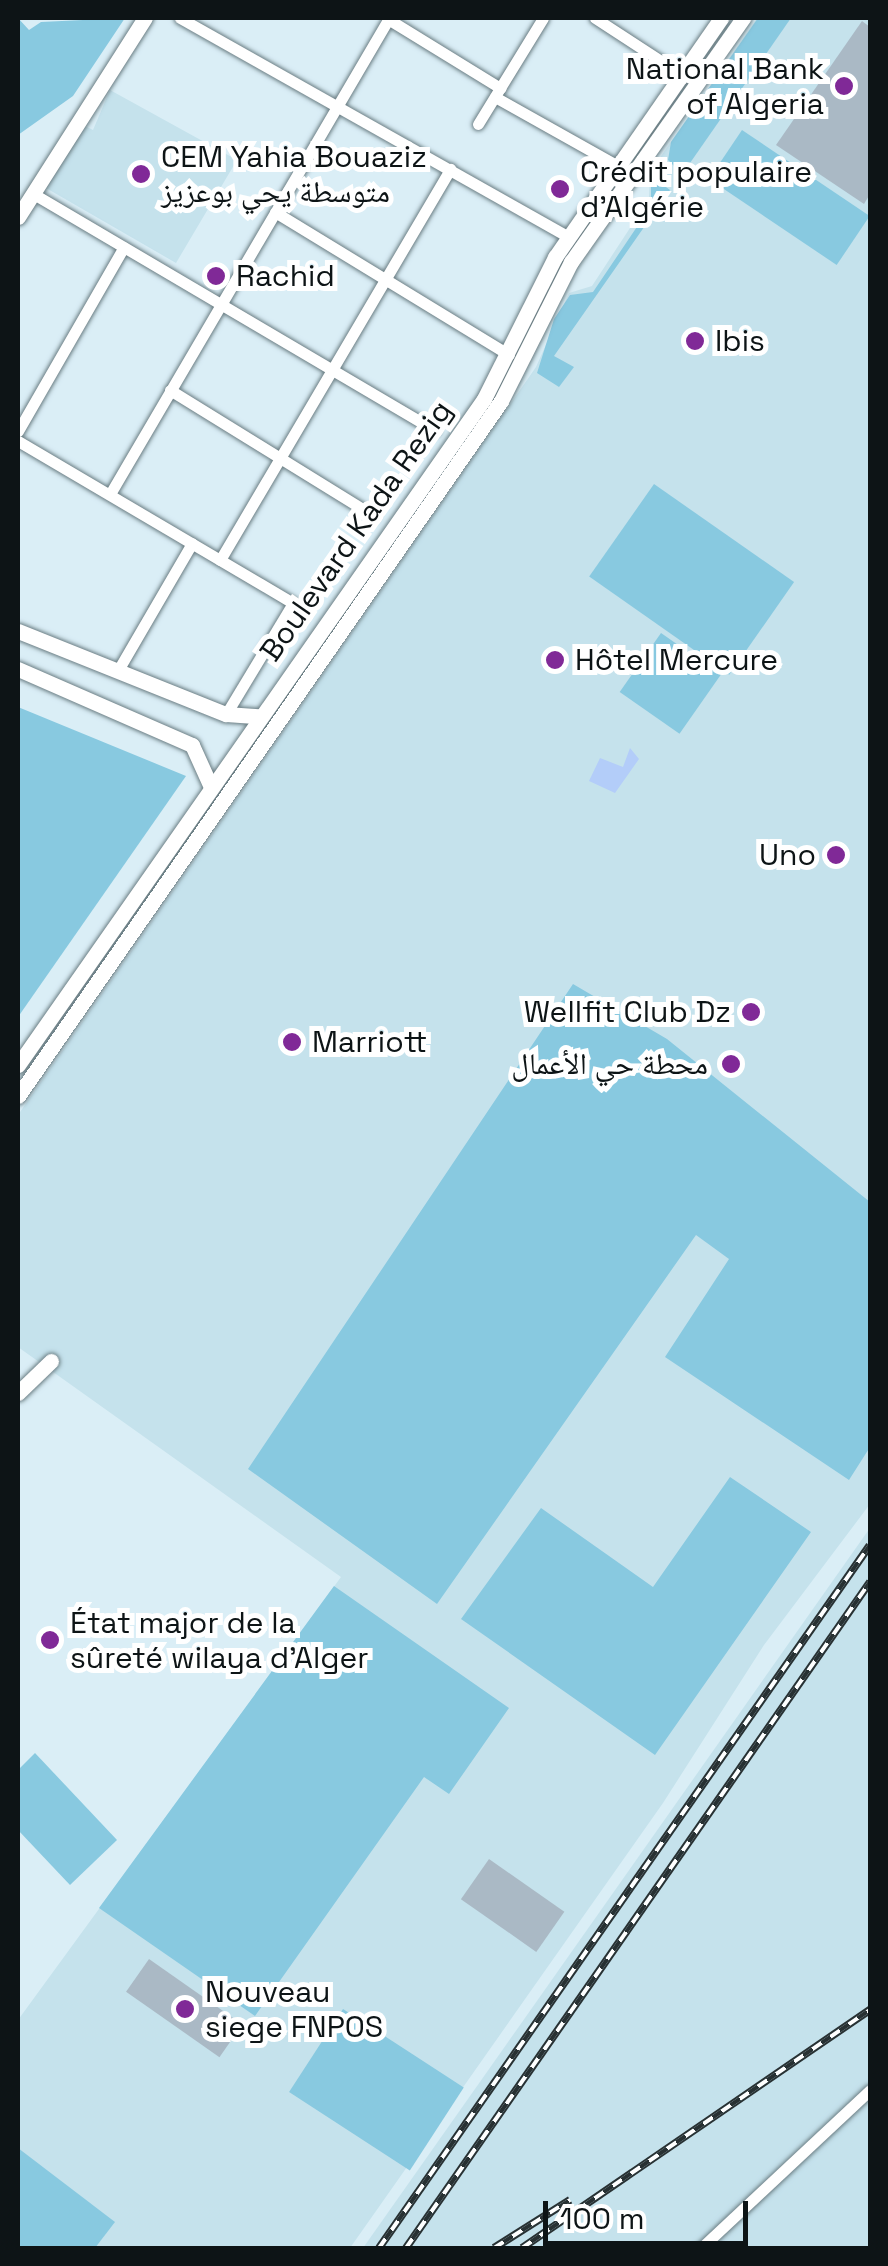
<!DOCTYPE html>
<html>
<head>
<meta charset="utf-8">
<style>
	body { margin:0 }
	#map { position:relative; width:888px; height:2266px; overflow:hidden; background:#daeef6; font-family:"Space Grotesk","Noto Naskh Arabic",sans-serif }
	div>[style] { position:absolute }
	[style*='--x'] { left:calc(var(--x)*1px); top:calc(var(--y)*1px); width:calc(var(--w)*1px); rotate:calc(var(--a)*1deg) }
	.built>* { inset:0; background:#c5e2ec }
	.green>* { inset:0; background:#88c9e0; transform-origin:0 0 }
	.water>* { inset:0; background:#b3cdf9 }
	.building>* { inset:0; background:#aab9c5; transform-origin:0 0 }
	.roads { filter:drop-shadow(0 0 2px #6a7d83) drop-shadow(0 0 2px #6a7d83) }
	.street>* { height:11px; margin:-5.5px; padding:0 5.5px; transform-origin:5.5px; border-radius:5.5px; background:#fff }
	.secondary>* { height:15px; margin:-7.5px; padding:0 7.5px; transform-origin:7.5px; border-radius:7.5px; background:#fff }
	.rail>* { height:8px; margin-top:-4px; transform-origin:0; background:repeating-linear-gradient(90deg,#fff 0 11px,#283133 0 22px); box-sizing:border-box; border-block:2px solid #283133 }
	.dots>* { width:28px; height:28px; translate:-50% -50%; box-sizing:border-box; border:5px solid #fff; border-radius:50% }
	span { translate:-50% -50%; white-space:nowrap; text-align:center; line-height:1.15; -webkit-text-stroke:10px #fff; paint-order:stroke }
	.poi-label { font-size:30px; color:#0d1416 }
	.right { translate:-100% -50%; text-align:right }
	.left { translate:0 -50%; text-align:left }
	.street-label { font-size:30px; color:#0d1416 }
	.frame { position:absolute; inset:0; border:20px solid #0d1416; pointer-events:none }
	.scale { position:absolute; left:543px; top:2201px; width:205px; height:45px; box-sizing:border-box; border:5px solid #0d1416; border-top:0; padding-left:12px; font-size:30px; line-height:35px; white-space:nowrap; color:#0d1416; -webkit-text-stroke:8px #fff; paint-order:stroke }
</style>
</head>
<body>
<div id="map">
	<div class="built">
		<div style="clip-path:polygon(757px 18px,870px 18px,870px 1504px,764px 1645px,663px 1803px,350px 2248px,18px 2248px,18px 2020px,341px 1577px,18px 1347px,18px 1115px,536px 367px,569px 293px,592px 286px,649px 199px,650px 172px)"></div>
		<div style="clip-path:polygon(110px 90px,237px 160px,176px 263px,46px 188px,83px 125px,93px 130px)"></div>
		<div style="clip-path:polygon(870px 1528px,870px 2248px,363px 2248px)"></div>
	</div>
	<div class="green">
		<div style="clip-path:polygon(18px 18px,29px 30px,41px 22px,125px 18px,73px 96px,18px 135px)"></div>
		<div style="clip-path:polygon(758px 18px,791px 18px,690px 163px,677px 169px,668px 160px,671px 142px)"></div>
		<div style="left:742px;top:130px;width:154px;height:59px;rotate:34deg"></div>
		<div style="clip-path:polygon(651px 176px,670px 190px,554px 356px,574px 367px,559px 387px,537px 373px,554px 319px,570px 295px,593px 292px,651px 206px)"></div>
		<div style="left:654px;top:484px;width:171px;height:113px;rotate:35deg"></div>
		<div style="left:661px;top:633px;width:73px;height:72px;rotate:35deg"></div>
		<div style="clip-path:polygon(18px 707px,186px 776px,18px 1017px)"></div>
		<div style="clip-path:polygon(573px 984px,667px 1039px,870px 1202px,870px 1447px,849px 1480px,665px 1357px,729px 1259px,696px 1235px,437px 1604px,248px 1469px)"></div>
		<div style="clip-path:polygon(730px 1477px,811px 1532px,655px 1755px,461px 1619px,541px 1508px,653px 1587px)"></div>
		<div style="clip-path:polygon(334px 1586px,509px 1708px,449px 1794px,424px 1777px,255px 2016px,99px 1908px)"></div>
		<div style="clip-path:polygon(35px 1753px,117px 1840px,70px 1885px,18px 1830px,18px 1770px)"></div>
		<div style="left:343px;top:2009px;width:144px;height:99px;rotate:33deg"></div>
		<div style="clip-path:polygon(18px 2148px,115px 2222px,95px 2248px,18px 2248px)"></div>
	</div>
	<div class="water">
		<div style="clip-path:polygon(630px 748px,639px 759px,615px 793px,589px 781px,600px 758px,623px 767px)"></div>
	</div>
	<div class="building">
		<div style="clip-path:polygon(862px 21px,870px 27px,870px 194px,864px 204px,776px 145px)"></div>
		<div style="left:489px;top:1859px;width:92px;height:49px;rotate:35deg"></div>
		<div style="left:149px;top:1959px;width:114px;height:40px;rotate:35deg"></div>
	</div>
	<div class="roads">
		<div class="street">
			<div style="--x:180;--y:18;--w:446;--a:29.4"></div>
			<div style="--x:595;--y:18;--w:103;--a:33.1"></div>
			<div style="--x:388;--y:19;--w:132;--a:31.6"></div>
			<div style="--x:495;--y:97;--w:139;--a:29.3"></div>
			<div style="--x:478;--y:124;--w:124;--a:-58.5"></div>
			<div style="--x:32;--y:193;--w:467;--a:30.5"></div>
			<div style="--x:275;--y:212;--w:274;--a:31.4"></div>
			<div style="--x:170;--y:390;--w:238;--a:31.7"></div>
			<div style="--x:18;--y:431;--w:212;--a:-60.1"></div>
			<div style="--x:18;--y:441;--w:319;--a:30.5"></div>
			<div style="--x:293;--y:603;--w:130;--a:121.1"></div>
			<div style="--x:110;--y:494;--w:552;--a:-59.62"></div>
			<div style="--x:220;--y:560;--w:454;--a:-59.5"></div>
			<div style="--x:117;--y:672;--w:149;--a:-59.8"></div>
			<div style="--x:701;--y:2248;--w:231;--a:-43.1"></div>
		</div>
		<div class="secondary">
			<div style="--x:18;--y:217;--w:236;--a:-57.5"></div>
			<div style="--x:18;--y:631;--w:224;--a:21.8"></div>
			<div style="--x:226;--y:714;--w:32;--a:4"></div>
			<div style="--x:18;--y:669;--w:190;--a:23.6"></div>
			<div style="--x:192;--y:745;--w:46;--a:65.7"></div>
			<div style="--x:18;--y:1065;--w:813;--a:-55.02"></div>
			<div style="--x:484;--y:399;--w:159;--a:-63.4"></div>
			<div style="--x:555;--y:257;--w:291;--a:-55.2"></div>
			<div style="--x:18;--y:1096;--w:846;--a:-55.2"></div>
			<div style="--x:501;--y:401;--w:156;--a:-63.3"></div>
			<div style="--x:571;--y:262;--w:299;--a:-54.8"></div>
			<div style="--x:18;--y:1393;--w:46;--a:-44.1"></div>
		</div>
	</div>
	<div class="rail">
		<div style="--x:379;--y:2248;--w:857;--a:-55.07"></div>
		<div style="--x:406;--y:2248;--w:812;--a:-55.14"></div>
		<div style="--x:494;--y:2248;--w:90;--a:-32.3"></div>
		<div style="--x:522;--y:2248;--w:422;--a:-34.4"></div>
	</div>
	<div class="dots">
		<div style="left:844px;top:86px;background:#802997"></div>
		<div style="left:141px;top:174px;background:#802997"></div>
		<div style="left:560px;top:189px;background:#802997"></div>
		<div style="left:216px;top:276px;background:#802997"></div>
		<div style="left:695px;top:341px;background:#802997"></div>
		<div style="left:555px;top:660px;background:#802997"></div>
		<div style="left:836px;top:855px;background:#802997"></div>
		<div style="left:751px;top:1012px;background:#802997"></div>
		<div style="left:292px;top:1042px;background:#802997"></div>
		<div style="left:731px;top:1064px;background:#802997"></div>
		<div style="left:50px;top:1640px;background:#802997"></div>
		<div style="left:185px;top:2009px;background:#802997"></div>
	</div>
	<div class="poi-label">
		<span class="right" style="left:824px;top:86px">National Bank<br>of Algeria</span>
		<span class="left" style="left:161px;top:174px">CEM Yahia Bouaziz<br>متوسطة يحي بوعزيز</span>
		<span class="left" style="left:580px;top:189px">Crédit populaire<br>d'Algérie</span>
		<span class="left" style="left:236px;top:276px">Rachid</span>
		<span class="left" style="left:715px;top:341px">Ibis</span>
		<span class="left" style="left:575px;top:660px">Hôtel Mercure</span>
		<span class="right" style="left:816px;top:855px">Uno</span>
		<span class="right" style="left:731px;top:1012px">Wellfit Club Dz</span>
		<span class="left" style="left:312px;top:1042px">Marriott</span>
		<span class="right" style="left:708px;top:1064px">محطة حي الأعمال</span>
		<span class="left" style="left:70px;top:1640px">État major de la<br>sûreté wilaya d’Alger</span>
		<span class="left" style="left:205px;top:2009px">Nouveau<br>siege FNPOS</span>
	</div>
	<div class="street-label">
		<span style="left:356px;top:531px;rotate:-55deg">Boulevard Kada Rezig</span>
	</div>
	<div class="frame"></div>
	<div class="scale">100 m</div>
</div>
</body>
</html>
